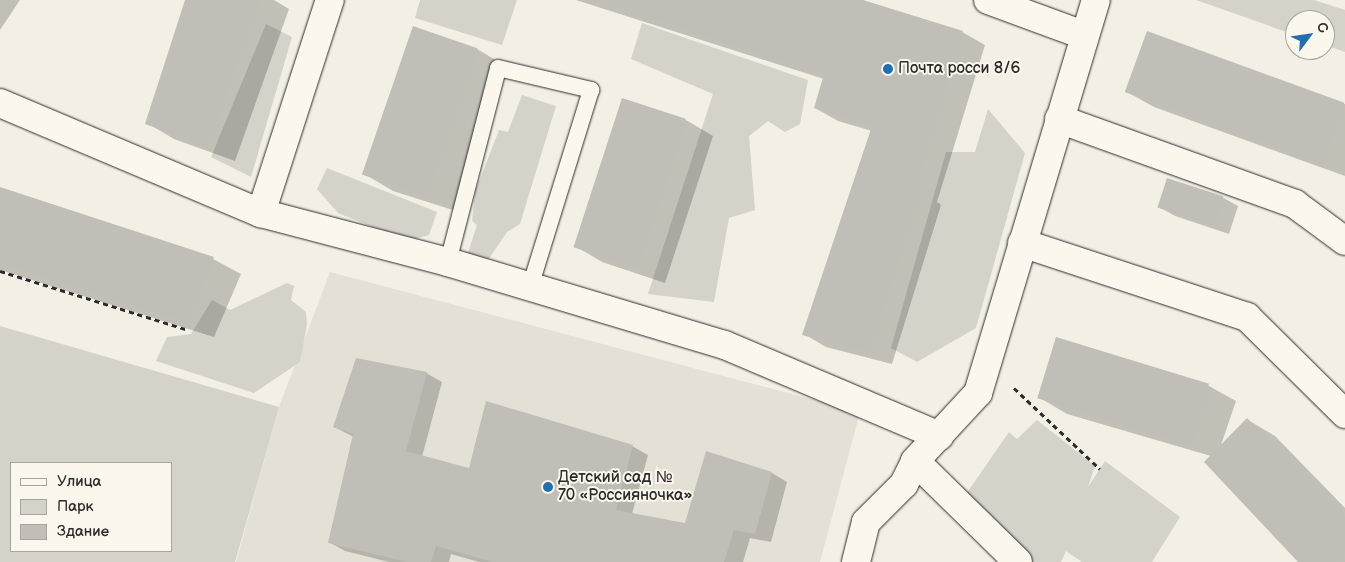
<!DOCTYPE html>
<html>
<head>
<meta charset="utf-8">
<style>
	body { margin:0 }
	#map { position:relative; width:1345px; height:562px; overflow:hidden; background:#f3efe4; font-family:"Balsamiq Sans",sans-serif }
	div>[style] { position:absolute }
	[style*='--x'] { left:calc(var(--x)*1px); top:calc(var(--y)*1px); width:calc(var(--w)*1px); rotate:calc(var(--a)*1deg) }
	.built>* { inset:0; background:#e4e0d6 }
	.green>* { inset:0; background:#d5d2c9 }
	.shadow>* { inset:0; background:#0003 }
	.building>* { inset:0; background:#c0beb6; transform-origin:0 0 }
	.path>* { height:3px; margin-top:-1.5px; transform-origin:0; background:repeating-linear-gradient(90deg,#2b2b2b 0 5px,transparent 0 9px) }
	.roads { filter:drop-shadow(0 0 1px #2b2b2b) drop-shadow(0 0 1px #2b2b2b) }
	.service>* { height:16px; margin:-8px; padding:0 8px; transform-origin:8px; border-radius:8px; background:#fbf7ec }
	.minor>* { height:28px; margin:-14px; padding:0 14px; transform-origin:14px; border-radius:14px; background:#fbf7ec }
	.dots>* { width:14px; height:14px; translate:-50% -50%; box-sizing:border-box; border:2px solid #fbf7ec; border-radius:50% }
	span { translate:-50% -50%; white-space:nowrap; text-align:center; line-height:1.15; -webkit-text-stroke:4px #fbf7ec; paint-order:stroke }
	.poi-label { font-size:16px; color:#2b2b2b }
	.left { translate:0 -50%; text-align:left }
	.legend { position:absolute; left:10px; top:462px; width:162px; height:90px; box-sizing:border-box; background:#fbf7ec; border:1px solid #a8a59f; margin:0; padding:6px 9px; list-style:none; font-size:15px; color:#2b2b2b }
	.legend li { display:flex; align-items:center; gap:10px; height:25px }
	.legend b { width:25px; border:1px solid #a8a59f }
	.north { position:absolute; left:1285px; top:10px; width:50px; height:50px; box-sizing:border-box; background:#fbf7ec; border:1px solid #a8a59f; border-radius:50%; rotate:59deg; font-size:14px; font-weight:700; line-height:20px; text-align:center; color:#2b2b2b }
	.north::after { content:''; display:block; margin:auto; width:18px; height:22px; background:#1f6fb2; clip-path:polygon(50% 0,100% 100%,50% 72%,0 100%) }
</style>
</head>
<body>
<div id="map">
	<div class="built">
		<div style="clip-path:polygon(330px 272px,860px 412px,820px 562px,236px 562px,279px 407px)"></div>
	</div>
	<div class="green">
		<div style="clip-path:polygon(420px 0,517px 0,502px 45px,415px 18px)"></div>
		<div style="clip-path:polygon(1196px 0,1314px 0,1345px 10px,1345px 52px,1325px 45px,1325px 20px,1295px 20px,1295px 35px)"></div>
		<div style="clip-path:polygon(642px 23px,808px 80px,800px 124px,785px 132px,768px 121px,749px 136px,755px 210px,729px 218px,714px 302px,648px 294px,713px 94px,631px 59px)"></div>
		<div style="clip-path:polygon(266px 24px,292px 37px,251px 177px,211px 157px)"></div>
		<div style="clip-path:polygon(522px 95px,556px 106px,520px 224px,507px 232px,488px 260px,467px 256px,477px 225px,472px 221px,475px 192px,499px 130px,508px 132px)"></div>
		<div style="clip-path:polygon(988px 109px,1025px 153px,976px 328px,917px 362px,891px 348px,946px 152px,975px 152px)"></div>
		<div style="clip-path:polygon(327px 168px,437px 212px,429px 235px,407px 241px,338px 213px,317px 189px)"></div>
		<div style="clip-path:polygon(287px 283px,294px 286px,291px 300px,306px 312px,307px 325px,300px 362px,254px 393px,156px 361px,167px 337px,191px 334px,212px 300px,230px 310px)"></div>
		<div style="clip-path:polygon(evenodd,0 326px,279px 407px,235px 562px,0 562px,0 326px,11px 463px,171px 463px,171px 551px,11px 551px,11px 463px)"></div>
		<div style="clip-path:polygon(1037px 420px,1095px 466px,1088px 487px,1105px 461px,1180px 517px,1152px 562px,1082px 562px,1066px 551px,1061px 562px,1028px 562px,964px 497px,1009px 432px,1017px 439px)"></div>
	</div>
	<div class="shadow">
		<div style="clip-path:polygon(0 0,20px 0,0 30px)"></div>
		<div style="clip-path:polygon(186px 0,274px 0,289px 9px,235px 161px,174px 139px,147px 123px)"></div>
		<div style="clip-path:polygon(576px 0,859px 0,962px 32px,985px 45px,937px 202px,941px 205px,892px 364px,826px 347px,804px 334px,872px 131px,838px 121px,815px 108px,824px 79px)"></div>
		<div style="clip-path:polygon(477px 49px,504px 65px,456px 211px,393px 191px,366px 175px)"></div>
		<div style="clip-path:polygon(1127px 92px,1345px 104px,1345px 176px,1154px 107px)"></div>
		<div style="clip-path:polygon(623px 99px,686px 120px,713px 136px,665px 283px,602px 262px,575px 246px)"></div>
		<div style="clip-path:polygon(0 189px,213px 259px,241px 274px,214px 337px,0 270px)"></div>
		<div style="clip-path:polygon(1222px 197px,1238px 206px,1229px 234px,1175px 216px,1159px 207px)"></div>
		<div style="clip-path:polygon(1057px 338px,1209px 386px,1236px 401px,1220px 448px,1248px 420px,1275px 436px,1345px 508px,1345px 562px,1299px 562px,1211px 456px,1067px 414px,1040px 398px)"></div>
		<div style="clip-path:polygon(426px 373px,442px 382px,422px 457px,470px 469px,632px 446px,648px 455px,632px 514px,686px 524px,707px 453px,772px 473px,787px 482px,771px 542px,750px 538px,743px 562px,479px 562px,451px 554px,449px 562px,389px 562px,345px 551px,329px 542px,354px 437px,334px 427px)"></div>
	</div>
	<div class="building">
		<div style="clip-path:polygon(185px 0,259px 0,207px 146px,145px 124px)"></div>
		<div style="clip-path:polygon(612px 0,863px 0,963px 31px,914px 190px,919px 191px,869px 352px,802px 335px,872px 126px,814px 108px,824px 74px,611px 6px)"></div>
		<div style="left:413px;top:26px;width:68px;height:157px;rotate:19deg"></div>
		<div style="left:1147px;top:31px;width:210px;height:65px;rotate:20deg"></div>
		<div style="left:622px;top:98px;width:67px;height:157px;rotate:18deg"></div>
		<div style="left:1167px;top:178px;width:59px;height:31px;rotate:18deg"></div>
		<div style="clip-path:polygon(0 187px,214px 257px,187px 322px,0 263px)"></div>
		<div style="left:1056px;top:337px;width:160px;height:64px;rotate:17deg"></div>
		<div style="clip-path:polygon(356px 358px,427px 372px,406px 451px,469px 468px,486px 401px,633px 445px,616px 510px,685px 523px,706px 451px,772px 472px,755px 534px,734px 530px,724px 562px,493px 562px,436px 546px,431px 562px,407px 562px,328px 543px,353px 434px,333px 427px)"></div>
		<div style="clip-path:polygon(1247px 418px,1345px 519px,1345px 550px,1334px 562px,1298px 562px,1204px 462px)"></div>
	</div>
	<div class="path">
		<div style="--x:0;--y:271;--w:197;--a:17.4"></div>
		<div style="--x:1014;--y:388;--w:118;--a:43.3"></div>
	</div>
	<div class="roads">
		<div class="service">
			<div style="--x:448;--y:262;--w:200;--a:-75.5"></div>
			<div style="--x:498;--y:68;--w:96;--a:13.3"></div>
			<div style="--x:591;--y:90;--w:206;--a:107.2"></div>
		</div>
		<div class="minor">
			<div style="--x:988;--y:0;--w:101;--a:20.2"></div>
			<div style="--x:0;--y:103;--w:283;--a:22.9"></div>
			<div style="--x:261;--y:213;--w:193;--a:14.7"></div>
			<div style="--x:448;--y:262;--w:289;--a:16.7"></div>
			<div style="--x:725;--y:345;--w:233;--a:23"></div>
			<div style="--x:1059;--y:119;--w:251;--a:19.8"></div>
			<div style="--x:1295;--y:204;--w:62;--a:36.5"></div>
			<div style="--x:261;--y:213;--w:224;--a:-72.1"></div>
			<div style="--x:1022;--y:243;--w:237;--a:18.2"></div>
			<div style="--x:1247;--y:317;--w:138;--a:44.7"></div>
			<div style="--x:915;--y:461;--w:144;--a:44.4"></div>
			<div style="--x:856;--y:562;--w:41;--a:-76"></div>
			<div style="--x:866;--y:522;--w:54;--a:-45"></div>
			<div style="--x:904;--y:484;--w:25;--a:-64"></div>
			<div style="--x:915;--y:461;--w:93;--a:-47.2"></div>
			<div style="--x:978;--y:393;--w:410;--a:-73.3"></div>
		</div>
	</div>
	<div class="dots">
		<div style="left:888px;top:69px;background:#1f6fb2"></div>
		<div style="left:548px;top:487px;background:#1f6fb2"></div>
	</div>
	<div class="poi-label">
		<span class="left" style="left:898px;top:69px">Почта росси 8/6</span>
		<span class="left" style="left:558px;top:487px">Детский сад №<br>70 «Россияночка»</span>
	</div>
	<ul class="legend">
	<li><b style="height:6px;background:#fbf7ec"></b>Улица</li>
	<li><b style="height:14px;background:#d5d2c9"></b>Парк</li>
	<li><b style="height:14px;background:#c0beb6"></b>Здание</li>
	</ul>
	<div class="north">С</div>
</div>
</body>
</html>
